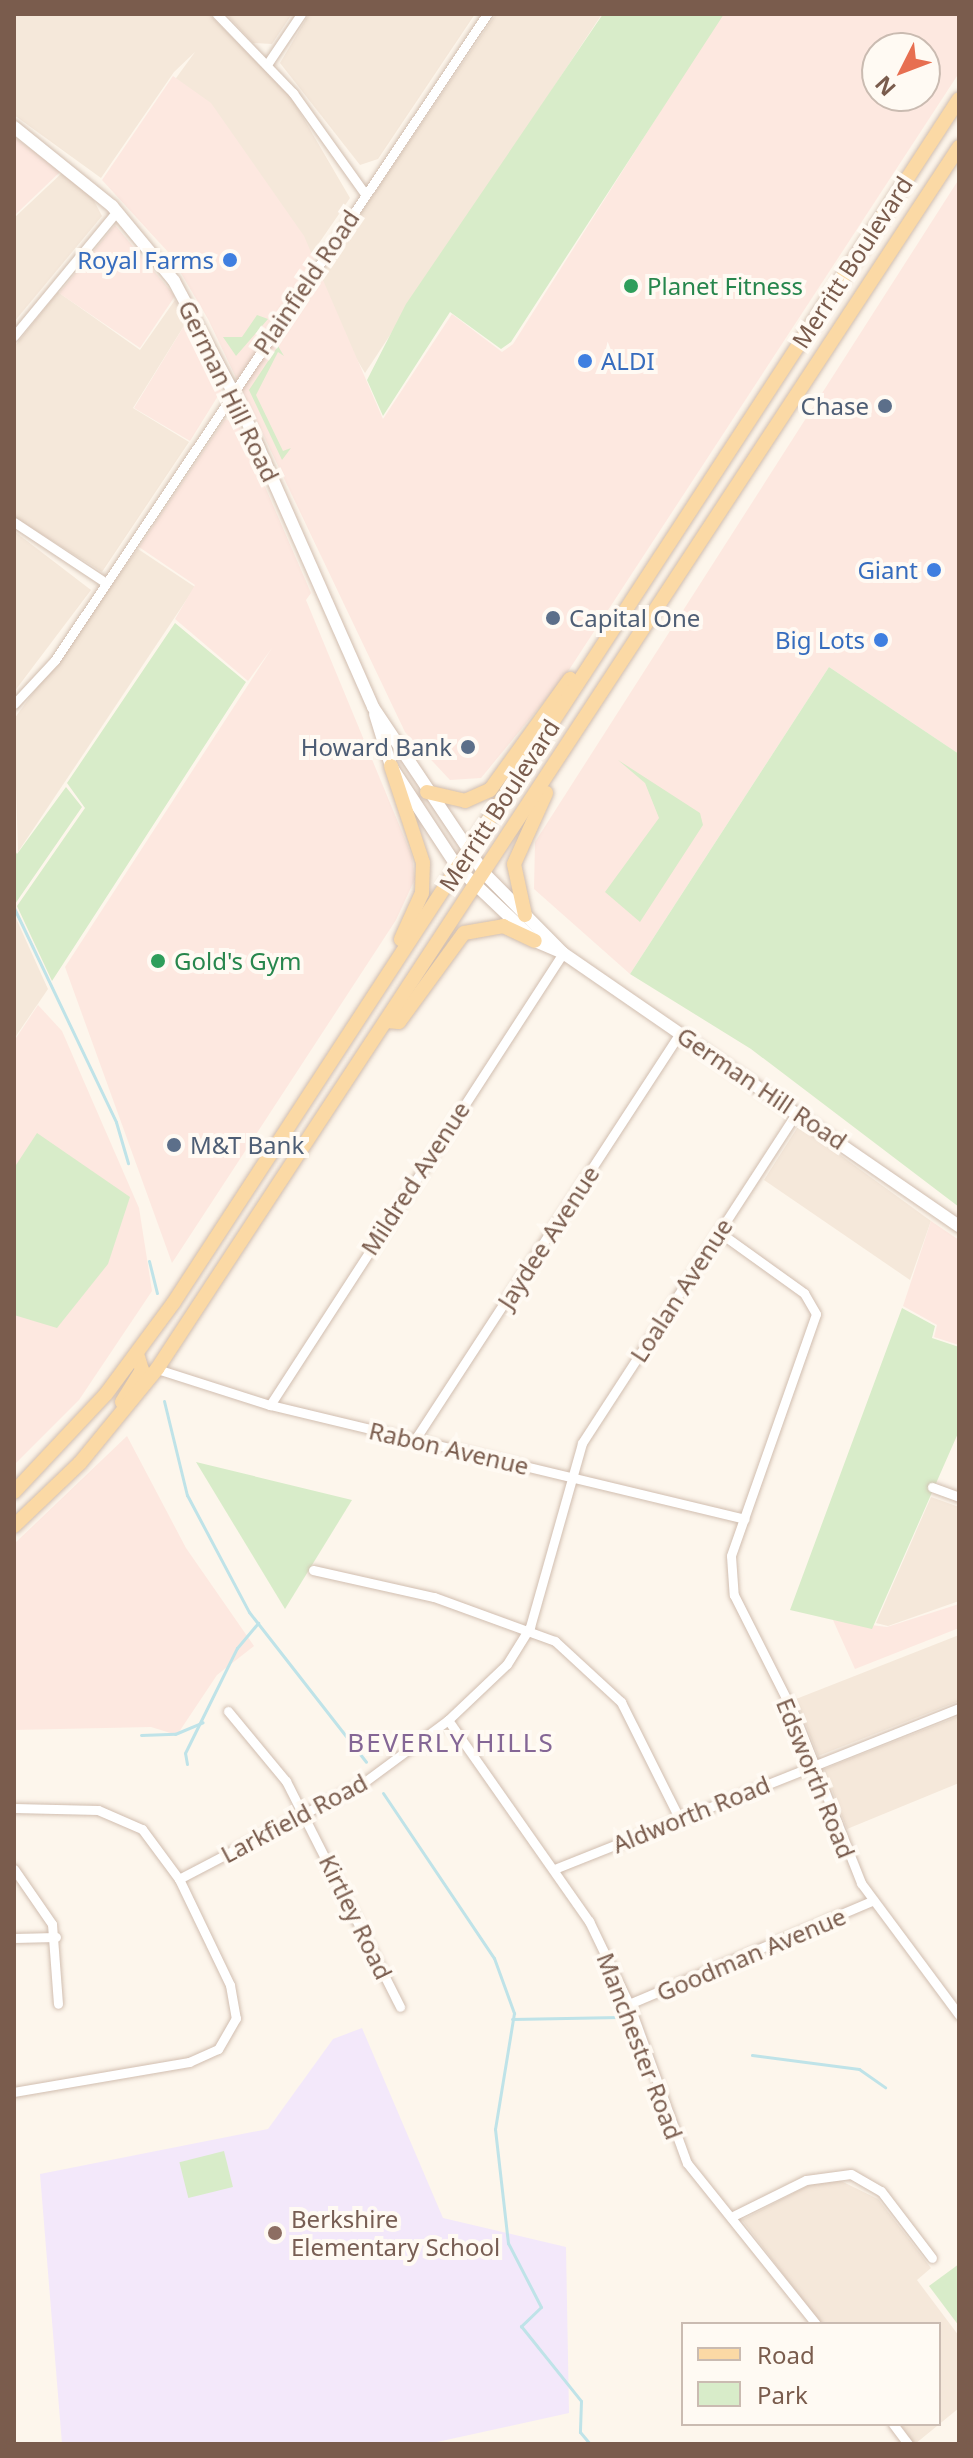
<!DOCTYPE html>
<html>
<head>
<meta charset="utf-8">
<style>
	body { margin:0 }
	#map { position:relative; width:973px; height:2458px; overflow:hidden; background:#fdf6ec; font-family:"Noto Sans",sans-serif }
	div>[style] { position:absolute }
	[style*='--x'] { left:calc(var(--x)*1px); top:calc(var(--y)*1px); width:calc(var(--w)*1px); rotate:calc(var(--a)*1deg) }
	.residential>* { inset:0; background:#f5e8da }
	.commercial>* { inset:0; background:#fde8e0 }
	.education>* { inset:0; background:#f3e8fa }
	.green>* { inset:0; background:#d8ecc9; transform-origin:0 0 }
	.stream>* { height:3px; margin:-1.5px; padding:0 1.5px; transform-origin:1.5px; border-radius:1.5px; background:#bfe3e8 }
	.roads { filter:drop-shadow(0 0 2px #d1beb0) drop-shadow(0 0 2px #d1beb0) }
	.street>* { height:9px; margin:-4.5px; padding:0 4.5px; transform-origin:4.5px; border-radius:4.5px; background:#fff }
	.secondary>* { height:12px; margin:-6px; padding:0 6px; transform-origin:6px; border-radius:6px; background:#fff }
	.primary>* { height:14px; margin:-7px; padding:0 7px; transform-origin:7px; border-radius:7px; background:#fbd9a5 }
	.dots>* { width:22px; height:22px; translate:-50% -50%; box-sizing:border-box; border:4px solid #fffaf3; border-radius:50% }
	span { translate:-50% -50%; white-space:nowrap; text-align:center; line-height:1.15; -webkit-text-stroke:8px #fffaf3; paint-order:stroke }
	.shop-label { font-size:24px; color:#366cbe }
	.right { translate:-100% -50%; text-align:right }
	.left { translate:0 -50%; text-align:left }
	.street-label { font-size:24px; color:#7a5c4d }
	.leisure-label { font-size:24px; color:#27864d }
	.service-label { font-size:24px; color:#4e5e75 }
	.education-label { font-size:24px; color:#785e54 }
	.neighbourhood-label { font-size:26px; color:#846695; letter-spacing:2px }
	.frame { position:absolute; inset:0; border:16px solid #7a5c4d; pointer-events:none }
	.legend { position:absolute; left:681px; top:2322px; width:260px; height:104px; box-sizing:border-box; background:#fffaf3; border:2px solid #cabbb1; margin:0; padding:10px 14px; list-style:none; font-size:24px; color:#7a5c4d }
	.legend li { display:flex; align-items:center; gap:16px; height:40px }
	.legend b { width:40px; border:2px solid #cabbb1 }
	.north { position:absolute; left:861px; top:32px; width:80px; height:80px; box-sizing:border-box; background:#fffaf3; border:2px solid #cabbb1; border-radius:50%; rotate:228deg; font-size:22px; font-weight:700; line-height:32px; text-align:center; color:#7a5c4d }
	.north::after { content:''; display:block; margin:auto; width:28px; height:36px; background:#e76f51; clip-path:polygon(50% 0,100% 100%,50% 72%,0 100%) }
</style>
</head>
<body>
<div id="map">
	<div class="residential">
		<div style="clip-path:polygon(14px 14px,209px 14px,291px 97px,350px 198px,306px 262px,171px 85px,195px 52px,174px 72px,101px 178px,14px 115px)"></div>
		<div style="clip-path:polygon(226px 14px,292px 14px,272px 44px,253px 43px)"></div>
		<div style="clip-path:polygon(309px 14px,475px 14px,378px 159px,360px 165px,280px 63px)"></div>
		<div style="clip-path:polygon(496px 14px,602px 14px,365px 373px,312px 285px)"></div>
		<div style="clip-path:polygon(63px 172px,92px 197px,102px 216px,14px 322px,14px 218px)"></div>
		<div style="clip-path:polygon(58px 292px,140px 350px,175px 300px,187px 321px,133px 408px,189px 442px,102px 572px,14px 517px,14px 347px)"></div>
		<div style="clip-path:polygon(14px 531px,91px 590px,14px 692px)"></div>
		<div style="clip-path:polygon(138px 549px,195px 587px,18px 852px,14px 719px)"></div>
		<div style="clip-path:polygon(14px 914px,48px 989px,14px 1039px)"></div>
		<div style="clip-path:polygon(799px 1125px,931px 1221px,910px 1280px,764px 1180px)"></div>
		<div style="clip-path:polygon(931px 1497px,959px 1507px,959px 1601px,888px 1626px,876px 1623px)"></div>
		<div style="clip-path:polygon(959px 1635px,959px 1701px,818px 1756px,796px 1699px)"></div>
		<div style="clip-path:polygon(959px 1716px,959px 1783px,847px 1829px,824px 1769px)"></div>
		<div style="clip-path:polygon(839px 2180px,878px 2199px,931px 2268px,917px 2280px,959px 2336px,959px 2408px,915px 2444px,896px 2424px,939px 2424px,939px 2324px,821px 2324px,742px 2220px,815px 2182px)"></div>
	</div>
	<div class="commercial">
		<div style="clip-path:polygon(evenodd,722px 14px,959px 14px,959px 73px,565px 676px,481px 778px,450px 780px,405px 732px,208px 319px,169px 253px,102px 180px,173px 76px,211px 103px,304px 236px,383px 419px,452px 314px,502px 352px,513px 344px,722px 14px,877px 48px,925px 48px,925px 96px,877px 96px,877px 48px)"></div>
		<div style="clip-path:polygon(14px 137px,61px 171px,14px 216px)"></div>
		<div style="clip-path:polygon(959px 179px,959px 754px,829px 667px,630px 974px,534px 889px,535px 842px)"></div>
		<div style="clip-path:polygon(115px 225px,175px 296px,140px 348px,59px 293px)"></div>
		<div style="clip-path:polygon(187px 321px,221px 391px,190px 441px,134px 408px)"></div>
		<div style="clip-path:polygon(225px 419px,238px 424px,311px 593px,306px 600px,412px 856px,415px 879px,396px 920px,172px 1263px,65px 967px,272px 648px,248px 681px,175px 619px,195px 585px,139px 547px)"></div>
		<div style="clip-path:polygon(38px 1005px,62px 1031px,139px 1208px,152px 1291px,79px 1400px,14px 1465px,14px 1041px)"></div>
		<div style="clip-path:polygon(931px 1221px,959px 1240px,959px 1345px,934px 1337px,937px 1325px,903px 1306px)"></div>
		<div style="clip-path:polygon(127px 1436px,186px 1548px,254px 1646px,217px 1675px,177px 1735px,151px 1727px,14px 1730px,14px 1544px)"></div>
		<div style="clip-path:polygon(959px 1604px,959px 1628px,855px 1669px,833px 1620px,887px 1627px)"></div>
	</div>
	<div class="education">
		<div style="clip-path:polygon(362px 2028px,443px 2218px,566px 2247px,569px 2413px,428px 2444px,62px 2444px,40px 2174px,268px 2129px,333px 2039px)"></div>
	</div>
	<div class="green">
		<div style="clip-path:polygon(603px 14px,724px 14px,511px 342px,501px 349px,450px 312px,383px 416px,367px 380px,406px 304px)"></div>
		<div style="clip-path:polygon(257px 315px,268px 319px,236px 356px,223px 337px,242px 337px)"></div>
		<div style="clip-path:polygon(278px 346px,284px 356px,278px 352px,256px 395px,283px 451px,291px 448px,282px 460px,249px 390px)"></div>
		<div style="clip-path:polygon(175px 623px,246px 682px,52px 981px,17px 906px,85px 808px,67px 783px)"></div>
		<div style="clip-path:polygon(829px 667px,959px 754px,959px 1207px,751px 1049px,630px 974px)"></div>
		<div style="clip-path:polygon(618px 760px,700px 813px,703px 825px,640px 922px,605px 892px,659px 818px,645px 783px)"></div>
		<div style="clip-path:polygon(66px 787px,82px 807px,15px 904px,14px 849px,17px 854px)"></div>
		<div style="clip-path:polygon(37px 1133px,130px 1197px,108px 1264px,57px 1328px,14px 1315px,14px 1168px)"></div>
		<div style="clip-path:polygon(902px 1308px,935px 1326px,932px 1338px,959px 1347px,959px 1431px,872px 1629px,790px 1610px)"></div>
		<div style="clip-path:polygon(196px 1462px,352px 1500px,285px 1609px)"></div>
		<div style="left:224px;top:2151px;width:37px;height:46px;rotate:76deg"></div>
		<div style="clip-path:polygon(959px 2264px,959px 2326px,929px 2286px)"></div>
	</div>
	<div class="stream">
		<div style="--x:14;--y:908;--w:237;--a:64.5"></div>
		<div style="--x:116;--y:1122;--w:43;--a:73.7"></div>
		<div style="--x:149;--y:1261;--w:33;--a:76"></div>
		<div style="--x:164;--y:1401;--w:97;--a:76.3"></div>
		<div style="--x:187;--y:1495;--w:132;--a:62.1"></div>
		<div style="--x:249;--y:1612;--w:190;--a:52"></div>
		<div style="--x:141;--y:1735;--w:34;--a:-2"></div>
		<div style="--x:175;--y:1734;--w:30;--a:-23"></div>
		<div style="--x:187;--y:1764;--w:11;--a:-100"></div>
		<div style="--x:185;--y:1753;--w:117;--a:-63.7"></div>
		<div style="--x:237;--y:1648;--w:33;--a:-50"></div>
		<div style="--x:383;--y:1793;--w:199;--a:56.1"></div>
		<div style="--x:494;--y:1958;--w:59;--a:70"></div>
		<div style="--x:514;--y:2013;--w:118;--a:99.3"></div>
		<div style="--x:495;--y:2129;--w:115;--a:83.5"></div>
		<div style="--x:508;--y:2243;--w:72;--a:62.7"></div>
		<div style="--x:541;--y:2307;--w:28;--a:136"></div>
		<div style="--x:521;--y:2326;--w:96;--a:51.3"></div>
		<div style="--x:581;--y:2401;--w:31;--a:92"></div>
		<div style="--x:580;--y:2432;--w:16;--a:50"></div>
		<div style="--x:512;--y:2019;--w:108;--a:-1.1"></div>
		<div style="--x:752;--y:2055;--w:108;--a:7.5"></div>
		<div style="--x:859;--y:2069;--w:32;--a:35"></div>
	</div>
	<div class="roads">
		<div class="street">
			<div style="--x:217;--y:14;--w:110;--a:46.1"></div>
			<div style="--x:293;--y:93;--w:124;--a:54.5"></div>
			<div style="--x:268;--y:63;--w:59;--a:-56"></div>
			<div style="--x:14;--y:336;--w:162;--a:-50.5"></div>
			<div style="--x:14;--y:522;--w:110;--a:33.5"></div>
			<div style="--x:14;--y:704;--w:60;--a:-47"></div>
			<div style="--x:55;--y:660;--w:777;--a:-56.23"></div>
			<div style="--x:719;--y:1232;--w:105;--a:35.7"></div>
			<div style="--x:804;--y:1293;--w:24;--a:60"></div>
			<div style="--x:816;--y:1314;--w:256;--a:109.4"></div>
			<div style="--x:731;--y:1556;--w:39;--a:86"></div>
			<div style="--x:734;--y:1595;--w:136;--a:63.2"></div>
			<div style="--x:795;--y:1716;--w:180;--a:68.4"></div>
			<div style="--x:861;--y:1883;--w:164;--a:53.4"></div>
			<div style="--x:157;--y:1369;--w:119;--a:17.7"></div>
			<div style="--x:270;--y:1405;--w:488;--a:13.5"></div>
			<div style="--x:270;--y:1405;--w:539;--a:-57.05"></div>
			<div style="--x:414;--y:1441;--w:488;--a:-56.9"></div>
			<div style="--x:932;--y:1487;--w:29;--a:20"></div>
			<div style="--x:313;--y:1570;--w:124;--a:12.6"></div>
			<div style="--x:434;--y:1597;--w:129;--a:20"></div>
			<div style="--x:555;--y:1641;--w:90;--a:42.7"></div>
			<div style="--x:621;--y:1702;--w:130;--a:63.4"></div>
			<div style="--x:228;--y:1711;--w:91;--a:50.4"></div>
			<div style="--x:286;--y:1781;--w:253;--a:63.2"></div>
			<div style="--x:448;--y:1720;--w:246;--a:55"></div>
			<div style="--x:589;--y:1921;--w:92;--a:64.3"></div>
			<div style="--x:629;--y:2004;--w:169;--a:70"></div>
			<div style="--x:687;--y:2163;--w:206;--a:51.3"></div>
			<div style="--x:14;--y:1808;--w:84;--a:1.4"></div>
			<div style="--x:98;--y:1810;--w:48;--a:23.4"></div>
			<div style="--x:142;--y:1829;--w:62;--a:53.5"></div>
			<div style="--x:179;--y:1879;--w:118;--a:64.3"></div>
			<div style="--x:230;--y:1985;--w:34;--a:80"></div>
			<div style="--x:236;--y:2018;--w:36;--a:120"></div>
			<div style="--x:218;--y:2049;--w:32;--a:156"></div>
			<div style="--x:189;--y:2062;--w:178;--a:170.3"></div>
			<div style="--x:557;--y:1868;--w:433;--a:-21.7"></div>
			<div style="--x:14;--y:1869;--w:67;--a:55.4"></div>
			<div style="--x:52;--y:1924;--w:80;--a:85.7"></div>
			<div style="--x:179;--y:1879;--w:208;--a:-27.6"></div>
			<div style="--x:363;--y:1783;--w:106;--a:-36.5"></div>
			<div style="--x:448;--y:1720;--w:81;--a:-43.5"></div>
			<div style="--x:507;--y:1664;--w:44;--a:-58.1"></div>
			<div style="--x:530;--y:1627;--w:191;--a:-74.2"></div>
			<div style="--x:582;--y:1443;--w:396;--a:-57"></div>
			<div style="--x:14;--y:1938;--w:42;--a:-1.4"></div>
			<div style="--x:629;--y:2004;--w:264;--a:-23"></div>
			<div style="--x:733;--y:2216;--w:81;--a:-26.3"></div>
			<div style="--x:806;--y:2180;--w:45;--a:-7.6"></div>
			<div style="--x:851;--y:2174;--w:34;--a:30"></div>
			<div style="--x:881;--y:2191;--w:84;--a:52.7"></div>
			<div style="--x:893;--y:2424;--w:25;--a:53"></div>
		</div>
		<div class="secondary">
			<div style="--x:14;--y:127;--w:126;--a:38.9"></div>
			<div style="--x:112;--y:206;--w:97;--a:50.4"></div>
			<div style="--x:174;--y:281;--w:138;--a:62"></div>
			<div style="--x:239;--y:403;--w:332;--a:66.2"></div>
			<div style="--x:373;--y:707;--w:200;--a:56.2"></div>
			<div style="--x:484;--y:873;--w:112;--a:45.4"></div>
			<div style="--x:563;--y:953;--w:481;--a:34.6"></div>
			<div style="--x:375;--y:714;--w:54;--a:72.9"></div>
			<div style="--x:391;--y:766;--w:122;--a:56.7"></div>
			<div style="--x:458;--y:868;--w:106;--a:43.5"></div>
			<div style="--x:535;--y:941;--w:30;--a:23"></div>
		</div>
		<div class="primary">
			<div style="--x:391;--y:766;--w:102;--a:71.7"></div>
			<div style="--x:423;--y:863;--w:30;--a:92"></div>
			<div style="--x:422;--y:893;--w:51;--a:114.5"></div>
			<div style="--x:427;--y:792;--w:39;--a:13"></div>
			<div style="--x:465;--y:801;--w:27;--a:-24"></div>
			<div style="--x:490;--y:790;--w:137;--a:-54.2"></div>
			<div style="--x:525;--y:915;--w:52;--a:-102.2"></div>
			<div style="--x:514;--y:864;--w:78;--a:-65.7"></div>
			<div style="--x:386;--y:1021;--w:13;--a:4"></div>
			<div style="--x:399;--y:1022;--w:110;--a:-53.9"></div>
			<div style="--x:464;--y:933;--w:40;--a:-10"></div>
			<div style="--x:503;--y:926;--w:35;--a:25"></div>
			<div style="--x:122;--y:1402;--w:38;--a:-58"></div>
			<div style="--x:142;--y:1370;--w:17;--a:-107"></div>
			<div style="--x:14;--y:1492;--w:134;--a:-46.8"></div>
			<div style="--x:106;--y:1394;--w:114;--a:-53.5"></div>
			<div style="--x:174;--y:1302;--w:1436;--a:-56.87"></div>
			<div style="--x:14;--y:1526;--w:91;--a:-43.7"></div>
			<div style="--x:80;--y:1463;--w:122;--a:-50.7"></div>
			<div style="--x:157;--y:1369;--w:1462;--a:-56.72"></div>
		</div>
	</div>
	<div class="dots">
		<div style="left:230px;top:260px;background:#3f7fe0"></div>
		<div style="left:631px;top:286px;background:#2e9e5b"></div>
		<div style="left:585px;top:361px;background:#3f7fe0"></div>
		<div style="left:885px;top:406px;background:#5c6f8a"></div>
		<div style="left:934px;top:570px;background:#3f7fe0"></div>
		<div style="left:553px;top:618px;background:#5c6f8a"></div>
		<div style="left:881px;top:640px;background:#3f7fe0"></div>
		<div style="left:468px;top:747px;background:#5c6f8a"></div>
		<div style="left:158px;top:961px;background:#2e9e5b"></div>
		<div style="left:174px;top:1145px;background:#5c6f8a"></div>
		<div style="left:275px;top:2233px;background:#8d6e63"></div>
	</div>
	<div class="shop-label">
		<span class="right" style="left:214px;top:260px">Royal Farms</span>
		<span class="left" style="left:601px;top:361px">ALDI</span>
		<span class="right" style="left:918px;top:570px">Giant</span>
		<span class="right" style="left:865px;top:640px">Big Lots</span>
	</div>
	<div class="street-label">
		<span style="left:852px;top:262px;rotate:-57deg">Merritt Boulevard</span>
		<span style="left:306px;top:282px;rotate:-56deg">Plainfield Road</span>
		<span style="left:229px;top:391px;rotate:64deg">German Hill Road</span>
		<span style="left:499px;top:805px;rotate:-57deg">Merritt Boulevard</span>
		<span style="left:762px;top:1088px;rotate:34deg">German Hill Road</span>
		<span style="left:415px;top:1178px;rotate:-57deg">Mildred Avenue</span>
		<span style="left:548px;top:1237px;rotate:-57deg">Jaydee Avenue</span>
		<span style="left:681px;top:1290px;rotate:-57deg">Loalan Avenue</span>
		<span style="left:449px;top:1448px;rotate:13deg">Rabon Avenue</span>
		<span style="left:816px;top:1778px;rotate:68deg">Edsworth Road</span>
		<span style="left:691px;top:1814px;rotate:-22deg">Aldworth Road</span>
		<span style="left:294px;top:1818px;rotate:-28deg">Larkfield Road</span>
		<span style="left:356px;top:1917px;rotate:64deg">Kirtley Road</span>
		<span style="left:751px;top:1954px;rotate:-23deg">Goodman Avenue</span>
		<span style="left:640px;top:2046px;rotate:69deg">Manchester Road</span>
	</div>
	<div class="leisure-label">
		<span class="left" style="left:647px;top:286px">Planet Fitness</span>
		<span class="left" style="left:174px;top:961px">Gold's Gym</span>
	</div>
	<div class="service-label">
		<span class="right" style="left:869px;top:406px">Chase</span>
		<span class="left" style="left:569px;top:618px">Capital One</span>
		<span class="right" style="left:452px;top:747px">Howard Bank</span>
		<span class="left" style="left:190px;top:1145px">M&amp;T Bank</span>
	</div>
	<div class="education-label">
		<span class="left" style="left:291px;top:2233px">Berkshire<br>Elementary School</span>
	</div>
	<div class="neighbourhood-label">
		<span style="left:451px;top:1743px">BEVERLY HILLS</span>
	</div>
	<div class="frame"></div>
	<ul class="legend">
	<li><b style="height:10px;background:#fbd9a5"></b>Road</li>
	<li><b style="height:22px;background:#d8ecc9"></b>Park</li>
	</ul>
	<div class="north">N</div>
</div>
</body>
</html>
